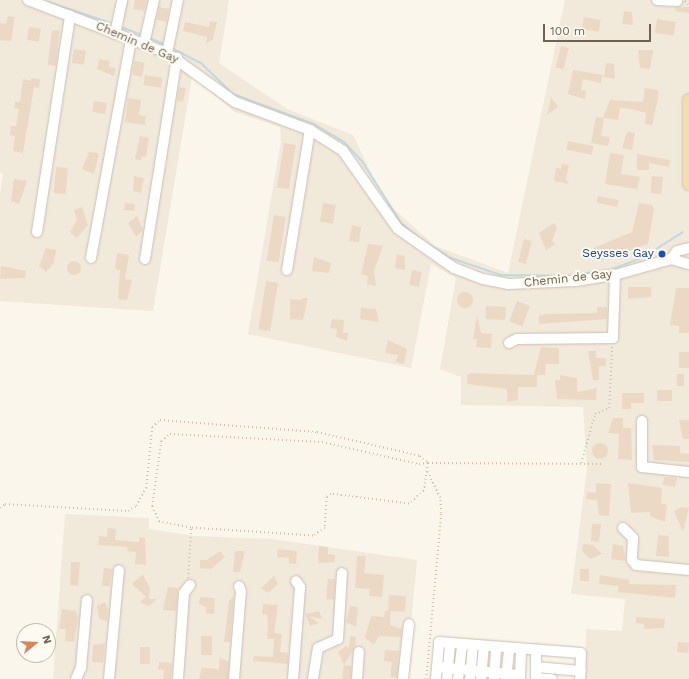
<!DOCTYPE html>
<html>
<head>
<meta charset="utf-8">
<style>
	body { margin:0 }
	#map { position:relative; width:689px; height:679px; overflow:hidden; background:#faf6eb; font-family:"Work Sans",sans-serif }
	div>[style] { position:absolute }
	[style*='--x'] { left:calc(var(--x)*1px); top:calc(var(--y)*1px); width:calc(var(--w)*1px); rotate:calc(var(--a)*1deg) }
	.residential>* { inset:0; background:#f1e9da }
	.stream>* { height:2px; margin:-1px; padding:0 1px; transform-origin:1px; border-radius:1px; background:#c1dae2 }
	.building>* { inset:0; background:#ecd9c5; transform-origin:0 0 }
	.round { border-radius:50% }
	.path>* { height:1.5px; margin-top:-0.75px; transform-origin:0; background:repeating-linear-gradient(90deg,#d2bda8 0 1px,transparent 0 4px) }
	.roads { filter:drop-shadow(0 0 1px #cbbfb1) drop-shadow(0 0 1px #cbbfb1) }
	.minor>* { height:10px; margin:-5px; padding:0 5px; transform-origin:5px; border-radius:5px; background:#fff }
	.major>* { height:12px; margin:-6px; padding:0 6px; transform-origin:6px; border-radius:6px; background:#f0deab }
	.dots>* { width:11px; height:11px; translate:-50% -50%; box-sizing:border-box; border:2px solid #fdfaf1; border-radius:50% }
	span { translate:-50% -50%; white-space:nowrap; text-align:center; line-height:1.15; -webkit-text-stroke:4px #fdfaf1; paint-order:stroke }
	.street-label { font-size:12px; color:#726050 }
	.transit-label { font-size:12px; color:#164399 }
	.right { translate:-100% -50%; text-align:right }
	.north { position:absolute; left:16px; top:623px; width:40px; height:40px; box-sizing:border-box; background:#fdfaf1; border:1px solid #c5bcb1; border-radius:50%; rotate:72deg; font-size:11px; font-weight:700; line-height:16px; text-align:center; color:#726050 }
	.north::after { content:''; display:block; margin:auto; width:14px; height:18px; background:#d5855f; clip-path:polygon(50% 0,100% 100%,50% 72%,0 100%) }
	.scale { position:absolute; left:543px; top:24px; width:108px; height:18px; box-sizing:border-box; border:2px solid #726050; border-top:0; padding-left:5px; font-size:12px; line-height:14px; white-space:nowrap; color:#726050; -webkit-text-stroke:3px #fdfaf1; paint-order:stroke }
</style>
</head>
<body>
<div id="map">
	<div class="residential">
		<div style="clip-path:polygon(0 0,229px 0,219px 63px,287px 109px,353px 135px,384px 200px,435px 246px,508px 273px,565px 0,689px 0,689px 679px,586px 679px,586px 629px,622px 631px,625px 599px,571px 594px,587px 468px,583px 407px,461px 405px,461px 377px,440px 369px,456px 278px,431px 264px,411px 368px,248px 334px,281px 141px,280px 127px,235px 112px,192px 77px,153px 311px,0 301px,0 194px,3px 174px,0 172px)"></div>
		<div style="clip-path:polygon(65px 514px,149px 518px,149px 529px,194px 536px,272px 539px,417px 560px,406px 679px,53px 679px)"></div>
	</div>
	<div class="stream">
		<div style="--x:48;--y:2;--w:70;--a:18.4"></div>
		<div style="--x:121;--y:27;--w:22;--a:21"></div>
		<div style="--x:149;--y:38;--w:16;--a:22"></div>
		<div style="--x:173;--y:49;--w:33;--a:27"></div>
		<div style="--x:202;--y:64;--w:43;--a:44.1"></div>
		<div style="--x:233;--y:94;--w:86;--a:20.3"></div>
		<div style="--x:314;--y:124;--w:35;--a:31"></div>
		<div style="--x:344;--y:142;--w:26;--a:47"></div>
		<div style="--x:362;--y:161;--w:73;--a:57.8"></div>
		<div style="--x:401;--y:223;--w:27;--a:39"></div>
		<div style="--x:430;--y:245;--w:25;--a:32"></div>
		<div style="--x:451;--y:258;--w:53;--a:18.8"></div>
		<div style="--x:501;--y:275;--w:68;--a:0.8"></div>
		<div style="--x:580;--y:274;--w:30;--a:-8"></div>
		<div style="--x:610;--y:270;--w:36;--a:-21"></div>
		<div style="--x:644;--y:257;--w:46;--a:-32.7"></div>
	</div>
	<div class="building">
		<div style="clip-path:polygon(135px 0,147px 0,144px 11px,133px 9px)"></div>
		<div style="left:159px;top:7px;width:10px;height:13px;rotate:11deg"></div>
		<div style="clip-path:polygon(676px 7px,689px 7px,689px 13px,675px 11px)"></div>
		<div style="clip-path:polygon(624px 11px,632px 12px,633px 25px,622px 24px)"></div>
		<div style="clip-path:polygon(8px 16px,15px 17px,11px 41px,0 40px,0 23px,6px 24px)"></div>
		<div style="left:584px;top:17px;width:17px;height:12px;rotate:10deg"></div>
		<div style="left:657px;top:19px;width:19px;height:14px;rotate:9deg"></div>
		<div style="clip-path:polygon(210px 21px,217px 22px,213px 39px,206px 44px,207px 37px,183px 31px,185px 22px,209px 27px)"></div>
		<div style="left:29px;top:27px;width:12px;height:13px;rotate:9deg"></div>
		<div style="left:52px;top:30px;width:8px;height:35px;rotate:7deg"></div>
		<div style="left:561px;top:46px;width:8px;height:22px;rotate:14deg"></div>
		<div style="left:74px;top:49px;width:12px;height:14px;rotate:9deg"></div>
		<div style="clip-path:polygon(638px 50px,653px 50px,650px 69px,640px 68px)"></div>
		<div style="clip-path:polygon(99px 59px,110px 61px,109px 67px,116px 68px,114px 76px,97px 69px)"></div>
		<div style="left:135px;top:61px;width:10px;height:14px;rotate:11deg"></div>
		<div style="clip-path:polygon(606px 63px,614px 64px,615px 79px,604px 77px)"></div>
		<div style="clip-path:polygon(573px 70px,603px 75px,601px 83px,583px 79px,581px 90px,586px 91px,585px 99px,568px 94px)"></div>
		<div style="left:145px;top:75px;width:18px;height:10px;rotate:9deg"></div>
		<div style="clip-path:polygon(31px 78px,40px 79px,39px 88px,34px 87px,23px 153px,13px 151px,15px 136px,10px 135px,11px 126px,16px 126px,19px 109px,14px 108px,15px 102px,20px 102px,23px 79px,31px 81px)"></div>
		<div style="clip-path:polygon(179px 87px,186px 88px,183px 102px,177px 101px)"></div>
		<div style="clip-path:polygon(645px 88px,658px 90px,659px 94px,652px 125px,645px 124px,646px 113px,631px 109px,620px 108px,618px 120px,603px 118px,610px 100px,643px 102px)"></div>
		<div style="clip-path:polygon(551px 97px,558px 107px,547px 115px,550px 103px)"></div>
		<div style="clip-path:polygon(128px 98px,141px 100px,139px 115px,146px 116px,145px 125px,125px 122px)"></div>
		<div style="left:94px;top:101px;width:13px;height:11px;rotate:9deg"></div>
		<div style="clip-path:polygon(596px 117px,604px 118px,601px 136px,610px 137px,608px 146px,591px 143px)"></div>
		<div style="clip-path:polygon(627px 132px,635px 133px,632px 150px,622px 148px)"></div>
		<div style="clip-path:polygon(140px 136px,149px 138px,146px 157px,142px 156px,141px 160px,135px 159px)"></div>
		<div style="left:568px;top:141px;width:26px;height:9px;rotate:11deg"></div>
		<div style="left:284px;top:143px;width:12px;height:45px;rotate:9deg"></div>
		<div style="clip-path:polygon(89px 152px,99px 153px,94px 174px,82px 169px)"></div>
		<div style="clip-path:polygon(610px 153px,624px 155px,621px 174px,640px 177px,637px 189px,605px 184px)"></div>
		<div style="clip-path:polygon(637px 154px,670px 160px,669px 167px,649px 163px,649px 170px,637px 170px)"></div>
		<div style="clip-path:polygon(562px 164px,569px 165px,566px 179px,569px 184px,554px 181px,556px 168px,561px 169px)"></div>
		<div style="left:56px;top:167px;width:12px;height:26px;rotate:5deg"></div>
		<div style="clip-path:polygon(134px 176px,144px 178px,141px 193px,133px 191px)"></div>
		<div style="left:652px;top:176px;width:11px;height:17px;rotate:5deg"></div>
		<div style="clip-path:polygon(14px 179px,27px 181px,19px 204px,11px 201px)"></div>
		<div style="left:598px;top:196px;width:21px;height:7px;rotate:11deg"></div>
		<div style="left:125px;top:203px;width:10px;height:7px;rotate:6deg"></div>
		<div style="left:323px;top:203px;width:13px;height:19px;rotate:9deg"></div>
		<div style="clip-path:polygon(639px 203px,652px 205px,654px 209px,648px 244px,599px 261px,594px 248px,632px 232px)"></div>
		<div style="clip-path:polygon(82px 207px,88px 225px,77px 238px,70px 232px,77px 220px,74px 210px)"></div>
		<div style="left:274px;top:215px;width:12px;height:46px;rotate:9deg"></div>
		<div style="clip-path:polygon(137px 216px,143px 230px,136px 237px,128px 223px)"></div>
		<div style="clip-path:polygon(554px 223px,557px 228px,552px 241px,555px 244px,546px 250px,539px 233px)"></div>
		<div style="clip-path:polygon(352px 225px,361px 227px,359px 242px,349px 241px)"></div>
		<div style="left:524px;top:239px;width:8px;height:24px;rotate:14deg"></div>
		<div style="clip-path:polygon(368px 244px,383px 246px,374px 271px,376px 286px,367px 285px,368px 276px,361px 274px)"></div>
		<div style="clip-path:polygon(46px 248px,56px 250px,54px 263px,46px 272px,39px 266px)"></div>
		<div style="clip-path:polygon(117px 253px,129px 255px,125px 279px,132px 280px,127px 300px,118px 299px,120px 270px,115px 269px)"></div>
		<div style="clip-path:polygon(397px 254px,405px 256px,405px 270px,395px 268px)"></div>
		<div style="clip-path:polygon(314px 257px,331px 263px,329px 273px,312px 271px)"></div>
		<div class="round" style="left:67px;top:261px;width:14px;height:14px"></div>
		<div style="clip-path:polygon(1px 266px,26px 271px,25px 278px,0 279px)"></div>
		<div style="left:412px;top:270px;width:10px;height:15px;rotate:11deg"></div>
		<div style="left:266px;top:281px;width:12px;height:49px;rotate:9deg"></div>
		<div style="clip-path:polygon(628px 287px,651px 287px,651px 297px,628px 299px)"></div>
		<div style="clip-path:polygon(676px 288px,689px 288px,689px 333px,679px 333px,679px 326px,670px 325px)"></div>
		<div class="round" style="left:457px;top:292px;width:16px;height:16px"></div>
		<div style="clip-path:polygon(302px 298px,308px 298px,303px 320px,290px 319px,290px 299px,302px 300px)"></div>
		<div style="left:517px;top:301px;width:14px;height:22px;rotate:21deg"></div>
		<div style="left:486px;top:306px;width:20px;height:13px;rotate:3deg"></div>
		<div style="clip-path:polygon(597px 307px,607px 307px,607px 319px,539px 324px,539px 316px,545px 314px,597px 313px)"></div>
		<div style="clip-path:polygon(361px 308px,376px 309px,379px 322px,360px 319px)"></div>
		<div style="clip-path:polygon(477px 316px,481px 333px,492px 334px,491px 348px,476px 347px,477px 339px,473px 339px)"></div>
		<div style="clip-path:polygon(332px 319px,344px 320px,343px 333px,348px 333px,347px 341px,336px 337px,337px 329px,330px 328px)"></div>
		<div style="clip-path:polygon(388px 340px,407px 349px,404px 364px,396px 362px,398px 355px,385px 353px)"></div>
		<div style="clip-path:polygon(541px 347px,559px 348px,559px 364px,546px 364px,545px 375px,537px 375px,537px 387px,518px 387px,518px 400px,507px 402px,507px 389px,467px 384px,467px 375px,471px 373px,534px 375px)"></div>
		<div style="clip-path:polygon(588px 351px,596px 351px,596px 358px,606px 358px,606px 366px,599px 366px,599px 380px,593px 380px)"></div>
		<div style="left:679px;top:352px;width:10px;height:16px"></div>
		<div style="left:677px;top:374px;width:7px;height:12px"></div>
		<div style="clip-path:polygon(560px 375px,577px 378px,577px 392px,597px 388px,596px 400px,557px 399px,555px 380px,560px 380px)"></div>
		<div style="left:657px;top:390px;width:15px;height:11px"></div>
		<div style="clip-path:polygon(622px 393px,644px 393px,644px 403px,631px 403px,631px 409px,622px 409px)"></div>
		<div style="clip-path:polygon(613px 418px,623px 418px,623px 428px,631px 428px,632px 460px,618px 459px,619px 434px,608px 433px)"></div>
		<div style="clip-path:polygon(679px 420px,689px 420px,689px 439px,683px 439px)"></div>
		<div class="round" style="left:592px;top:443px;width:16px;height:16px"></div>
		<div style="clip-path:polygon(652px 445px,680px 446px,680px 453px,689px 454px,689px 462px,654px 460px)"></div>
		<div style="clip-path:polygon(664px 477px,677px 478px,675px 487px,663px 485px)"></div>
		<div style="clip-path:polygon(596px 483px,611px 484px,609px 516px,599px 515px,597px 500px,586px 499px,587px 492px,596px 493px)"></div>
		<div style="clip-path:polygon(628px 483px,662px 488px,661px 503px,667px 505px,665px 522px,650px 516px,650px 512px,631px 513px)"></div>
		<div style="clip-path:polygon(682px 507px,689px 508px,683px 532px,674px 511px)"></div>
		<div style="clip-path:polygon(592px 524px,601px 524px,599px 542px,591px 541px)"></div>
		<div style="clip-path:polygon(108px 528px,116px 529px,115px 540px,139px 542px,139px 537px,145px 538px,146px 565px,135px 564px,136px 552px,127px 551px,128px 547px,98px 545px,99px 536px,107px 537px)"></div>
		<div style="clip-path:polygon(658px 535px,669px 536px,669px 557px,656px 556px)"></div>
		<div style="clip-path:polygon(583px 544px,593px 545px,602px 554px,590px 559px,582px 551px)"></div>
		<div style="clip-path:polygon(613px 544px,623px 546px,626px 561px,611px 559px)"></div>
		<div style="clip-path:polygon(319px 546px,328px 547px,328px 554px,335px 555px,335px 562px,318px 563px)"></div>
		<div style="clip-path:polygon(278px 549px,297px 551px,296px 564px,289px 563px,289px 558px,277px 557px)"></div>
		<div style="clip-path:polygon(220px 551px,225px 557px,211px 569px,200px 568px,200px 560px,207px 560px)"></div>
		<div style="clip-path:polygon(235px 551px,245px 551px,240px 572px,233px 572px)"></div>
		<div style="clip-path:polygon(357px 556px,366px 556px,364px 573px,384px 575px,382px 597px,369px 596px,370px 589px,355px 588px)"></div>
		<div style="clip-path:polygon(71px 562px,80px 562px,78px 586px,70px 585px)"></div>
		<div style="left:104px;top:568px;width:8px;height:18px;rotate:7deg"></div>
		<div style="left:580px;top:569px;width:9px;height:12px"></div>
		<div style="clip-path:polygon(143px 574px,150px 588px,149px 599px,157px 599px,149px 606px,140px 602px,146px 597px,132px 584px)"></div>
		<div style="clip-path:polygon(600px 575px,629px 580px,629px 584px,676px 585px,675px 598px,618px 592px,618px 586px,599px 584px)"></div>
		<div style="clip-path:polygon(274px 576px,278px 584px,268px 593px,261px 588px)"></div>
		<div style="clip-path:polygon(328px 579px,335px 579px,334px 600px,326px 599px)"></div>
		<div style="clip-path:polygon(168px 587px,178px 588px,176px 611px,163px 610px)"></div>
		<div style="left:389px;top:595px;width:17px;height:16px;rotate:3deg"></div>
		<div style="clip-path:polygon(234px 596px,230px 642px,224px 642px,229px 601px)"></div>
		<div style="clip-path:polygon(200px 597px,215px 598px,214px 614px,206px 613px,206px 607px,199px 604px)"></div>
		<div style="clip-path:polygon(105px 602px,108px 610px,107px 621px,99px 619px,97px 606px)"></div>
		<div style="clip-path:polygon(263px 604px,278px 605px,274px 633px,282px 634px,280px 652px,288px 653px,288px 664px,253px 661px,254px 656px,273px 657px,274px 639px,267px 639px,268px 624px,267px 615px,262px 614px)"></div>
		<div style="clip-path:polygon(350px 606px,358px 607px,356px 627px,346px 622px)"></div>
		<div style="clip-path:polygon(62px 609px,76px 611px,78px 619px,74px 642px,65px 641px,66px 629px,59px 629px)"></div>
		<div style="clip-path:polygon(319px 611px,322px 619px,310px 617px,319px 623px,310px 626px,305px 614px)"></div>
		<div style="clip-path:polygon(385px 611px,391px 611px,390px 625px,402px 629px,401px 637px,379px 636px,374px 644px,365px 638px,371px 616px,384px 617px)"></div>
		<div style="clip-path:polygon(636px 617px,665px 619px,664px 628px,644px 629px,644px 624px,636px 623px)"></div>
		<div style="left:201px;top:636px;width:11px;height:19px"></div>
		<div style="clip-path:polygon(350px 636px,356px 637px,355px 647px,344px 665px,351px 666px,351px 679px,342px 679px,344px 665px,338px 652px,346px 646px,349px 648px)"></div>
		<div style="left:678px;top:642px;width:11px;height:10px;rotate:5deg"></div>
		<div style="clip-path:polygon(105px 643px,103px 663px,92px 662px,93px 645px)"></div>
		<div style="left:140px;top:647px;width:10px;height:17px"></div>
		<div style="clip-path:polygon(385px 650px,399px 651px,397px 677px,390px 677px,392px 662px,384px 661px)"></div>
		<div style="clip-path:polygon(220px 658px,229px 662px,228px 679px,199px 679px,202px 668px,219px 669px)"></div>
		<div style="clip-path:polygon(159px 662px,172px 663px,171px 679px,163px 679px,164px 670px,158px 669px)"></div>
	</div>
	<div class="path">
		<div style="--x:685;--y:1;--w:6;--a:45"></div>
		<div style="--x:428;--y:463;--w:28;--a:98"></div>
		<div style="--x:424;--y:491;--w:20;--a:139"></div>
		<div style="--x:409;--y:504;--w:79;--a:-172.7"></div>
		<div style="--x:331;--y:494;--w:5;--a:143"></div>
		<div style="--x:327;--y:497;--w:31;--a:94"></div>
		<div style="--x:325;--y:528;--w:14;--a:146"></div>
		<div style="--x:313;--y:536;--w:122;--a:-176.2"></div>
		<div style="--x:191;--y:528;--w:33;--a:-169"></div>
		<div style="--x:159;--y:522;--w:17;--a:-114"></div>
		<div style="--x:152;--y:506;--w:66;--a:-82.1"></div>
		<div style="--x:161;--y:441;--w:11;--a:-38"></div>
		<div style="--x:170;--y:434;--w:152;--a:3"></div>
		<div style="--x:322;--y:442;--w:99;--a:12.8"></div>
		<div style="--x:419;--y:464;--w:9;--a:-6"></div>
		<div style="--x:428;--y:463;--w:173;--a:0.3"></div>
		<div style="--x:581;--y:463;--w:51;--a:-74.1"></div>
		<div style="--x:595;--y:414;--w:15;--a:-23"></div>
		<div style="--x:609;--y:408;--w:61;--a:-87.2"></div>
		<div style="--x:0;--y:508;--w:6;--a:-39"></div>
		<div style="--x:5;--y:504;--w:123;--a:3.3"></div>
		<div style="--x:128;--y:511;--w:9;--a:-32"></div>
		<div style="--x:136;--y:506;--w:21;--a:-61"></div>
		<div style="--x:146;--y:488;--w:61;--a:-84.4"></div>
		<div style="--x:152;--y:427;--w:11;--a:-41"></div>
		<div style="--x:160;--y:420;--w:157;--a:4.4"></div>
		<div style="--x:317;--y:432;--w:106;--a:13.1"></div>
		<div style="--x:420;--y:456;--w:11;--a:41"></div>
		<div style="--x:188;--y:578;--w:50;--a:-86.6"></div>
		<div style="--x:426;--y:679;--w:167;--a:-84.8"></div>
		<div style="--x:441;--y:513;--w:15;--a:-94"></div>
		<div style="--x:440;--y:498;--w:30;--a:-116"></div>
	</div>
	<div class="roads">
		<div class="minor">
			<div style="--x:28;--y:0;--w:149;--a:20.9"></div>
			<div style="--x:167;--y:53;--w:84;--a:35.8"></div>
			<div style="--x:235;--y:102;--w:80;--a:20.5"></div>
			<div style="--x:310;--y:130;--w:39;--a:32"></div>
			<div style="--x:343;--y:151;--w:95;--a:54.8"></div>
			<div style="--x:398;--y:229;--w:68;--a:34.9"></div>
			<div style="--x:454;--y:268;--w:31;--a:21"></div>
			<div style="--x:483;--y:279;--w:25;--a:11"></div>
			<div style="--x:508;--y:284;--w:68;--a:-2.5"></div>
			<div style="--x:576;--y:281;--w:39;--a:-9"></div>
			<div style="--x:615;--y:275;--w:58;--a:-15.9"></div>
			<div style="--x:671;--y:259;--w:10;--a:-53"></div>
			<div style="--x:677;--y:251;--w:12;--a:-14"></div>
			<div style="--x:657;--y:0;--w:20;--a:3"></div>
			<div style="--x:115;--y:34;--w:35;--a:-78"></div>
			<div style="--x:144;--y:44;--w:45;--a:-77.2"></div>
			<div style="--x:167;--y:53;--w:54;--a:-78.3"></div>
			<div style="--x:37;--y:232;--w:219;--a:-81.3"></div>
			<div style="--x:91;--y:258;--w:223;--a:-79.6"></div>
			<div style="--x:145;--y:259;--w:204;--a:-81"></div>
			<div style="--x:671;--y:259;--w:19;--a:16"></div>
			<div style="--x:287;--y:270;--w:142;--a:-80.7"></div>
			<div style="--x:509;--y:343;--w:9;--a:-27"></div>
			<div style="--x:517;--y:339;--w:96;--a:-0.6"></div>
			<div style="--x:613;--y:338;--w:63;--a:-88.2"></div>
			<div style="--x:642;--y:421;--w:46;--a:90"></div>
			<div style="--x:642;--y:467;--w:47;--a:6.1"></div>
			<div style="--x:623;--y:528;--w:14;--a:45"></div>
			<div style="--x:633;--y:538;--w:22;--a:93"></div>
			<div style="--x:632;--y:560;--w:6;--a:51"></div>
			<div style="--x:636;--y:565;--w:53;--a:5.4"></div>
			<div style="--x:437;--y:667;--w:83;--a:5.5"></div>
			<div style="--x:536;--y:667;--w:45;--a:5.1"></div>
			<div style="--x:536;--y:678;--w:16;--a:4"></div>
			<div style="--x:76;--y:679;--w:12;--a:-66"></div>
			<div style="--x:81;--y:668;--w:68;--a:-85"></div>
			<div style="--x:109;--y:679;--w:109;--a:-84.8"></div>
			<div style="--x:178;--y:679;--w:86;--a:-86"></div>
			<div style="--x:184;--y:593;--w:10;--a:-53"></div>
			<div style="--x:234;--y:679;--w:88;--a:-85.5"></div>
			<div style="--x:241;--y:591;--w:5;--a:-112"></div>
			<div style="--x:293;--y:679;--w:92;--a:-85.6"></div>
			<div style="--x:300;--y:587;--w:7;--a:-124"></div>
			<div style="--x:313;--y:679;--w:31;--a:-81"></div>
			<div style="--x:318;--y:648;--w:22;--a:-24"></div>
			<div style="--x:338;--y:639;--w:66;--a:-86.5"></div>
			<div style="--x:357;--y:679;--w:27;--a:-86"></div>
			<div style="--x:403;--y:679;--w:55;--a:-83.8"></div>
			<div style="--x:436;--y:679;--w:37;--a:-85"></div>
			<div style="--x:439;--y:642;--w:142;--a:4.4"></div>
			<div style="--x:581;--y:653;--w:26;--a:92"></div>
			<div style="--x:447;--y:679;--w:36;--a:-85"></div>
			<div style="--x:458;--y:679;--w:35;--a:-83"></div>
			<div style="--x:470;--y:679;--w:34;--a:-85"></div>
			<div style="--x:481;--y:679;--w:33;--a:-85"></div>
			<div style="--x:494;--y:679;--w:32;--a:-86"></div>
			<div style="--x:506;--y:679;--w:31;--a:-84"></div>
			<div style="--x:520;--y:679;--w:30;--a:-88"></div>
			<div style="--x:536;--y:679;--w:29;--a:-90"></div>
		</div>
		<div class="major">
			<div style="--x:689;--y:100;--w:84;--a:90"></div>
		</div>
	</div>
	<div class="dots">
		<div style="left:662px;top:254px;background:#1a4fb4"></div>
	</div>
	<div class="street-label">
		<span style="left:137px;top:43px;rotate:23deg">Chemin de Gay</span>
		<span style="left:568px;top:279px;rotate:-6deg">Chemin de Gay</span>
	</div>
	<div class="transit-label">
		<span class="right" style="left:654px;top:254px">Seysses Gay</span>
	</div>
	<div class="north">N</div>
	<div class="scale">100 m</div>
</div>
</body>
</html>
